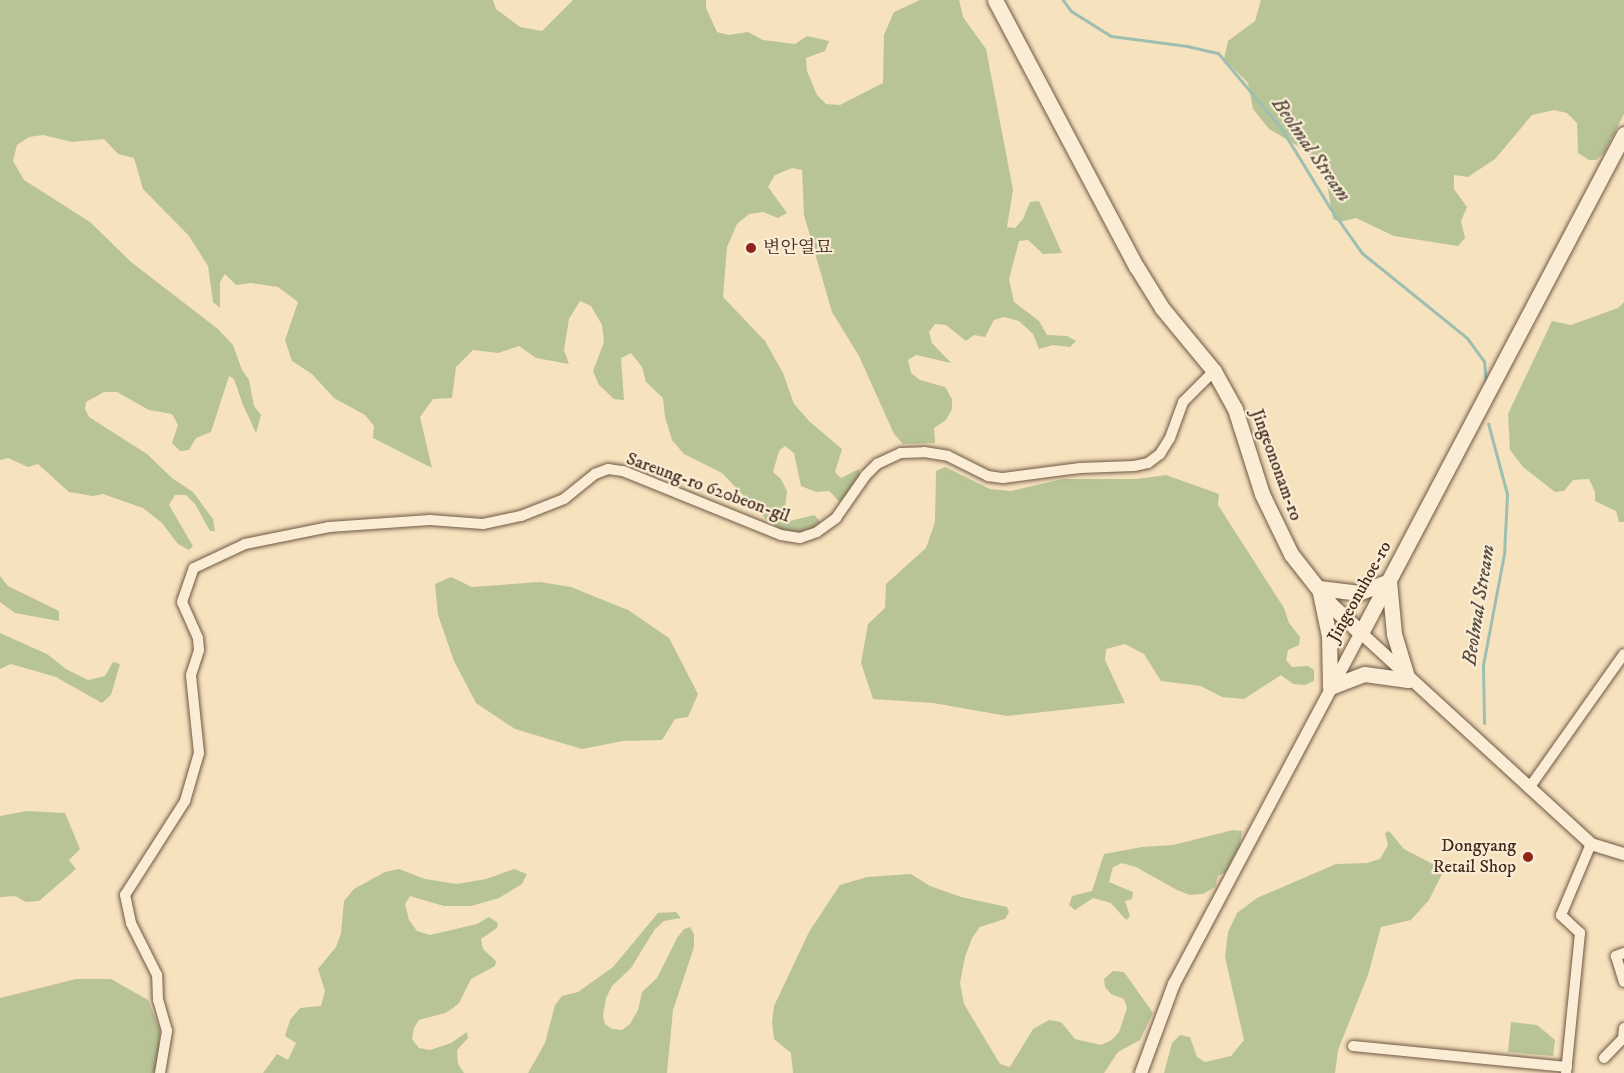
<!DOCTYPE html>
<html>
<head>
<meta charset="utf-8">
<style>
	body { margin:0 }
	#map { position:relative; width:1624px; height:1073px; overflow:hidden; background:#f7e2be; font-family:"IM FELL DW Pica","Noto Serif KR",serif }
	div>[style] { position:absolute }
	[style*='--x'] { left:calc(var(--x)*1px); top:calc(var(--y)*1px); width:calc(var(--w)*1px); rotate:calc(var(--a)*1deg) }
	.green>* { inset:0; background:#b8c495 }
	.stream>* { height:3px; margin:-1.5px; padding:0 1.5px; transform-origin:1.5px; border-radius:1.5px; background:#9dbeb1 }
	.roads { filter:drop-shadow(0 0 2px #6f5844) drop-shadow(0 0 2px #6f5844) }
	.minor>* { height:10px; margin:-5px; padding:0 5px; transform-origin:5px; border-radius:5px; background:#faecd5 }
	.tertiary>* { height:12px; margin:-6px; padding:0 6px; transform-origin:6px; border-radius:6px; background:#faecd5 }
	.secondary>* { height:15px; margin:-7.5px; padding:0 7.5px; transform-origin:7.5px; border-radius:7.5px; background:#faecd5 }
	.dots>* { width:16px; height:16px; translate:-50% -50%; box-sizing:border-box; border:3px solid #faecd5; border-radius:50% }
	span { translate:-50% -50%; white-space:nowrap; text-align:center; line-height:1.15; -webkit-text-stroke:4.5px #faecd5; paint-order:stroke }
	.poi-label { font-size:18px; color:#422a1c }
	.left { translate:0 -50%; text-align:left }
	.right { translate:-100% -50%; text-align:right }
	.street-label { font-size:18px; color:#422a1c }
	.water-label { font-size:20px; color:#594f41; font-style:italic }
</style>
</head>
<body>
<div id="map">
	<div class="green">
		<div style="clip-path:polygon(0 0,493px 0,496px 9px,520px 27px,542px 31px,573px 0,706px 0,706px 8px,717px 32px,729px 35px,748px 32px,763px 40px,795px 44px,807px 36px,829px 41px,825px 51px,806px 58px,807px 71px,817px 95px,826px 104px,840px 105px,883px 83px,884px 35px,894px 12px,920px 0,959px 0,963px 17px,986px 49px,1013px 190px,1007px 227px,1015px 228px,1023px 219px,1030px 202px,1039px 201px,1062px 253px,1043px 254px,1028px 240px,1019px 241px,1009px 279px,1014px 302px,1039px 321px,1047px 335px,1067px 336px,1076px 341px,1070px 347px,1053px 345px,1039px 349px,1033px 334px,1019px 321px,1004px 317px,994px 320px,985px 337px,974px 335px,966px 341px,946px 325px,935px 324px,929px 332px,932px 343px,951px 363px,916px 355px,908px 360px,911px 373px,920px 380px,945px 387px,952px 399px,952px 409px,946px 420px,934px 428px,935px 443px,903px 444px,894px 434px,859px 356px,832px 312px,804px 215px,802px 170px,792px 168px,775px 175px,768px 187px,787px 213px,778px 218px,763px 212px,749px 214px,737px 224px,727px 247px,723px 297px,765px 341px,783px 373px,794px 404px,810px 422px,842px 449px,835px 472px,841px 478px,859px 469px,859px 481px,849px 498px,839px 501px,829px 491px,816px 492px,801px 486px,794px 453px,785px 446px,779px 451px,773px 472px,781px 479px,787px 491px,785px 509px,790px 521px,814px 515px,821px 522px,808px 532px,786px 533px,766px 519px,722px 473px,684px 454px,672px 440px,665px 417px,663px 398px,646px 382px,642px 367px,631px 353px,621px 358px,624px 400px,614px 399px,599px 385px,593px 371px,604px 342px,602px 325px,591px 306px,580px 301px,569px 319px,564px 350px,569px 364px,536px 358px,519px 346px,498px 353px,473px 350px,456px 367px,452px 398px,433px 399px,420px 417px,432px 468px,373px 438px,374px 426px,365px 415px,334px 398px,312px 374px,292px 361px,285px 340px,298px 302px,278px 287px,251px 283px,236px 285px,225px 274px,220px 282px,220px 308px,213px 302px,208px 266px,189px 236px,143px 189px,134px 158px,118px 154px,104px 139px,72px 142px,43px 135px,29px 137px,17px 145px,13px 161px,24px 180px,90px 222px,131px 262px,218px 329px,233px 345px,242px 370px,249px 380px,254px 406px,261px 415px,256px 433px,243px 405px,234px 379px,229px 376px,211px 432px,196px 438px,189px 450px,180px 451px,172px 443px,178px 425px,172px 414px,149px 410px,117px 392px,104px 392px,86px 402px,85px 409px,89px 417px,147px 454px,172px 478px,193px 492px,213px 519px,215px 531px,210px 531px,195px 504px,186px 495px,175px 495px,169px 505px,193px 546px,189px 550px,178px 544px,162px 523px,143px 508px,103px 494px,93px 496px,69px 492px,38px 464px,28px 467px,8px 458px,0 460px)"></div>
		<div style="clip-path:polygon(1261px 0,1624px 0,1624px 114px,1604px 153px,1596px 160px,1589px 160px,1578px 153px,1577px 123px,1567px 113px,1554px 110px,1532px 115px,1495px 159px,1468px 177px,1454px 175px,1454px 189px,1467px 207px,1461px 221px,1465px 238px,1458px 246px,1394px 236px,1356px 218px,1340px 222px,1333px 219px,1326px 178px,1306px 151px,1269px 129px,1253px 109px,1248px 83px,1224px 59px,1228px 41px,1255px 21px)"></div>
		<div style="clip-path:polygon(1624px 302px,1624px 522px,1619px 522px,1616px 511px,1595px 501px,1595px 492px,1589px 479px,1573px 480px,1564px 491px,1555px 492px,1523px 467px,1510px 450px,1508px 414px,1552px 321px,1571px 325px,1618px 308px)"></div>
		<div style="clip-path:polygon(945px 467px,990px 489px,1011px 491px,1063px 479px,1137px 479px,1166px 475px,1219px 494px,1218px 505px,1284px 608px,1289px 623px,1300px 637px,1299px 645px,1288px 650px,1286px 660px,1292px 667px,1308px 666px,1314px 670px,1314px 681px,1305px 685px,1293px 684px,1281px 675px,1244px 699px,1222px 697px,1201px 686px,1161px 681px,1144px 654px,1125px 644px,1106px 649px,1105px 660px,1125px 703px,1007px 716px,933px 703px,873px 699px,861px 663px,868px 624px,885px 608px,886px 584px,926px 548px,935px 522px,936px 471px)"></div>
		<div style="clip-path:polygon(0 576px,8px 586px,59px 611px,59px 621px,15px 613px,0 602px)"></div>
		<div style="clip-path:polygon(451px 577px,472px 587px,540px 582px,571px 587px,628px 610px,669px 638px,698px 694px,688px 717px,675px 719px,662px 740px,623px 741px,582px 749px,515px 729px,476px 703px,454px 661px,438px 615px,435px 584px)"></div>
		<div style="clip-path:polygon(0 633px,47px 654px,66px 669px,88px 680px,105px 676px,113px 662px,120px 664px,111px 695px,102px 703px,56px 677px,11px 664px,0 669px)"></div>
		<div style="clip-path:polygon(27px 811px,65px 813px,80px 849px,69px 860px,76px 869px,39px 901px,26px 902px,15px 896px,0 897px,0 816px)"></div>
		<div style="clip-path:polygon(1233px 830px,1242px 831px,1240px 845px,1226px 872px,1218px 876px,1215px 887px,1203px 894px,1190px 895px,1177px 890px,1136px 867px,1122px 863px,1113px 867px,1109px 882px,1133px 892px,1132px 899px,1125px 901px,1130px 916px,1126px 920px,1111px 903px,1093px 898px,1075px 910px,1069px 905px,1072px 896px,1092px 891px,1104px 854px,1142px 847px,1173px 845px)"></div>
		<div style="clip-path:polygon(1389px 831px,1404px 849px,1444px 870px,1429px 900px,1411px 920px,1381px 927px,1368px 975px,1338px 1050px,1335px 1073px,1164px 1073px,1172px 1043px,1180px 1035px,1190px 1037px,1197px 1057px,1205px 1062px,1231px 1056px,1244px 1040px,1225px 957px,1228px 932px,1237px 913px,1257px 898px,1336px 864px,1367px 863px,1380px 859px,1388px 845px,1385px 833px)"></div>
		<div style="clip-path:polygon(399px 869px,425px 879px,457px 884px,486px 879px,514px 869px,527px 874px,522px 884px,499px 898px,471px 906px,444px 906px,410px 896px,405px 904px,409px 920px,417px 931px,430px 935px,477px 924px,489px 917px,498px 923px,497px 928px,481px 939px,483px 949px,496px 961px,495px 966px,471px 979px,459px 1003px,453px 1008px,445px 1013px,419px 1020px,414px 1028px,412px 1039px,419px 1048px,430px 1050px,451px 1043px,467px 1032px,468px 1038px,457px 1050px,458px 1064px,464px 1073px,263px 1073px,277px 1054px,288px 1060px,296px 1043px,285px 1036px,290px 1020px,300px 1008px,321px 1006px,325px 991px,318px 969px,336px 947px,341px 933px,344px 901px,354px 889px,385px 872px)"></div>
		<div style="clip-path:polygon(911px 874px,930px 886px,961px 897px,1007px 907px,1009px 912px,1005px 919px,980px 927px,972px 938px,965px 957px,960px 983px,964px 1004px,1000px 1064px,1010px 1067px,1033px 1029px,1049px 1020px,1061px 1022px,1075px 1039px,1101px 1045px,1112px 1040px,1119px 1032px,1127px 1008px,1124px 999px,1111px 994px,1105px 987px,1104px 979px,1113px 971px,1124px 972px,1153px 1013px,1140px 1040px,1118px 1052px,1104px 1073px,793px 1073px,791px 1053px,774px 1039px,772px 1022px,774px 1006px,809px 932px,840px 885px,867px 877px)"></div>
		<div style="clip-path:polygon(676px 912px,681px 918px,664px 921px,655px 929px,631px 968px,612px 986px,606px 998px,603px 1016px,605px 1024px,612px 1029px,622px 1030px,630px 1024px,638px 1010px,642px 992px,657px 978px,677px 938px,684px 929px,690px 927px,694px 934px,694px 947px,673px 1010px,667px 1073px,528px 1073px,545px 1043px,555px 1005px,562px 996px,578px 992px,613px 967px,658px 913px)"></div>
		<div style="clip-path:polygon(76px 979px,111px 979px,148px 1000px,160px 1030px,158px 1073px,0 1073px,0 998px)"></div>
		<div style="clip-path:polygon(1511px 1022px,1537px 1025px,1555px 1040px,1553px 1056px,1508px 1052px)"></div>
	</div>
	<div class="stream">
		<div style="--x:1063;--y:0;--w:14;--a:54"></div>
		<div style="--x:1071;--y:11;--w:47;--a:32"></div>
		<div style="--x:1111;--y:36;--w:77;--a:7.5"></div>
		<div style="--x:1187;--y:46;--w:32;--a:13"></div>
		<div style="--x:1218;--y:53;--w:98;--a:50"></div>
		<div style="--x:1281;--y:128;--w:94;--a:58.5"></div>
		<div style="--x:1330;--y:208;--w:55;--a:54.6"></div>
		<div style="--x:1362;--y:253;--w:135;--a:39"></div>
		<div style="--x:1467;--y:338;--w:29;--a:54"></div>
		<div style="--x:1484;--y:361;--w:24;--a:85"></div>
		<div style="--x:1484;--y:723;--w:58;--a:-91"></div>
		<div style="--x:1483;--y:665;--w:113;--a:-79.3"></div>
		<div style="--x:1504;--y:554;--w:60;--a:-87.1"></div>
		<div style="--x:1507;--y:494;--w:73;--a:-105"></div>
	</div>
	<div class="roads">
		<div class="minor">
			<div style="--x:1529;--y:788;--w:164;--a:-54.7"></div>
			<div style="--x:1624;--y:953;--w:9;--a:159"></div>
			<div style="--x:1616;--y:956;--w:27;--a:73"></div>
			<div style="--x:1353;--y:1046;--w:215;--a:5.6"></div>
			<div style="--x:1604;--y:1058;--w:28;--a:-46"></div>
			<div style="--x:1623;--y:1038;--w:10;--a:-84"></div>
			<div style="--x:160;--y:1073;--w:43;--a:-80.5"></div>
			<div style="--x:167;--y:1031;--w:32;--a:-106"></div>
			<div style="--x:158;--y:1000;--w:25;--a:-92"></div>
			<div style="--x:157;--y:975;--w:58;--a:-116.6"></div>
			<div style="--x:131;--y:923;--w:29;--a:-102"></div>
			<div style="--x:125;--y:895;--w:112;--a:-57.4"></div>
			<div style="--x:185;--y:801;--w:50;--a:-73.7"></div>
			<div style="--x:199;--y:753;--w:78;--a:-95.9"></div>
			<div style="--x:191;--y:675;--w:26;--a:-72"></div>
			<div style="--x:199;--y:650;--w:12;--a:-95"></div>
			<div style="--x:198;--y:638;--w:39;--a:-114"></div>
			<div style="--x:182;--y:602;--w:36;--a:-71"></div>
			<div style="--x:194;--y:568;--w:56;--a:-25.2"></div>
			<div style="--x:245;--y:544;--w:86;--a:-11.4"></div>
			<div style="--x:329;--y:527;--w:101;--a:-4"></div>
			<div style="--x:430;--y:520;--w:53;--a:4.3"></div>
			<div style="--x:483;--y:524;--w:39;--a:-12"></div>
			<div style="--x:521;--y:516;--w:46;--a:-21.6"></div>
			<div style="--x:564;--y:499;--w:40;--a:-39"></div>
			<div style="--x:595;--y:474;--w:14;--a:-21"></div>
			<div style="--x:608;--y:469;--w:15;--a:8"></div>
			<div style="--x:623;--y:471;--w:170;--a:22.1"></div>
			<div style="--x:781;--y:535;--w:19;--a:9"></div>
			<div style="--x:800;--y:538;--w:18;--a:-19"></div>
			<div style="--x:817;--y:532;--w:24;--a:-36"></div>
			<div style="--x:836;--y:518;--w:52;--a:-55.1"></div>
			<div style="--x:866;--y:475;--w:16;--a:-45"></div>
			<div style="--x:877;--y:464;--w:26;--a:-25"></div>
			<div style="--x:901;--y:453;--w:23;--a:-2"></div>
			<div style="--x:924;--y:452;--w:24;--a:9"></div>
			<div style="--x:948;--y:456;--w:45;--a:26.6"></div>
			<div style="--x:988;--y:476;--w:15;--a:8"></div>
			<div style="--x:1003;--y:478;--w:78;--a:-7.4"></div>
			<div style="--x:1080;--y:468;--w:54;--a:-2.1"></div>
			<div style="--x:1134;--y:466;--w:14;--a:-12"></div>
			<div style="--x:1148;--y:463;--w:15;--a:-37"></div>
			<div style="--x:1160;--y:454;--w:19;--a:-58"></div>
			<div style="--x:1170;--y:438;--w:38;--a:-70"></div>
			<div style="--x:1183;--y:402;--w:44;--a:-45"></div>
			<div style="--x:1566;--y:1073;--w:141;--a:-84.3"></div>
			<div style="--x:1580;--y:933;--w:26;--a:-137"></div>
			<div style="--x:1561;--y:915;--w:77;--a:-67.1"></div>
		</div>
		<div class="tertiary">
			<div style="--x:1141;--y:1073;--w:95;--a:-69.7"></div>
			<div style="--x:1174;--y:984;--w:398;--a:-62"></div>
			<div style="--x:1361;--y:633;--w:312;--a:42.5"></div>
			<div style="--x:1591;--y:844;--w:34;--a:17"></div>
		</div>
		<div class="secondary">
			<div style="--x:995;--y:0;--w:301;--a:62.1"></div>
			<div style="--x:1136;--y:266;--w:49;--a:58.2"></div>
			<div style="--x:1162;--y:308;--w:82;--a:50.5"></div>
			<div style="--x:1214;--y:371;--w:43;--a:61.1"></div>
			<div style="--x:1235;--y:409;--w:89;--a:72.4"></div>
			<div style="--x:1262;--y:494;--w:67;--a:64.2"></div>
			<div style="--x:1291;--y:554;--w:65;--a:51.9"></div>
			<div style="--x:1331;--y:605;--w:41;--a:43"></div>
			<div style="--x:1361;--y:633;--w:564;--a:-62.21"></div>
			<div style="--x:1389;--y:581;--w:53;--a:84.6"></div>
			<div style="--x:1394;--y:634;--w:48;--a:73.1"></div>
			<div style="--x:1408;--y:680;--w:44;--a:-172.2"></div>
			<div style="--x:1364;--y:674;--w:36;--a:159"></div>
			<div style="--x:1330;--y:687;--w:51;--a:-91.1"></div>
			<div style="--x:1329;--y:636;--w:49;--a:-101.8"></div>
			<div style="--x:1319;--y:588;--w:39;--a:7"></div>
			<div style="--x:1358;--y:593;--w:33;--a:-21"></div>
		</div>
	</div>
	<div class="dots">
		<div style="left:751px;top:248px;background:#8f2418"></div>
		<div style="left:1528px;top:857px;background:#8f2418"></div>
	</div>
	<div class="poi-label">
		<span class="left" style="left:763px;top:248px">변안열묘</span>
		<span class="right" style="left:1516px;top:857px">Dongyang<br>Retail Shop</span>
	</div>
	<div class="street-label">
		<span style="left:1276px;top:465px;rotate:70deg">Jingeononam-ro</span>
		<span style="left:708px;top:488px;rotate:20deg">Sareung-ro 620beon-gil</span>
		<span style="left:1360px;top:592px;rotate:-61deg">Jingeonuhoe-ro</span>
	</div>
	<div class="water-label">
		<span style="left:1311px;top:150px;rotate:55deg">Beolmal Stream</span>
		<span style="left:1479px;top:605px;rotate:-81deg">Beolmal Stream</span>
	</div>
</div>
</body>
</html>
